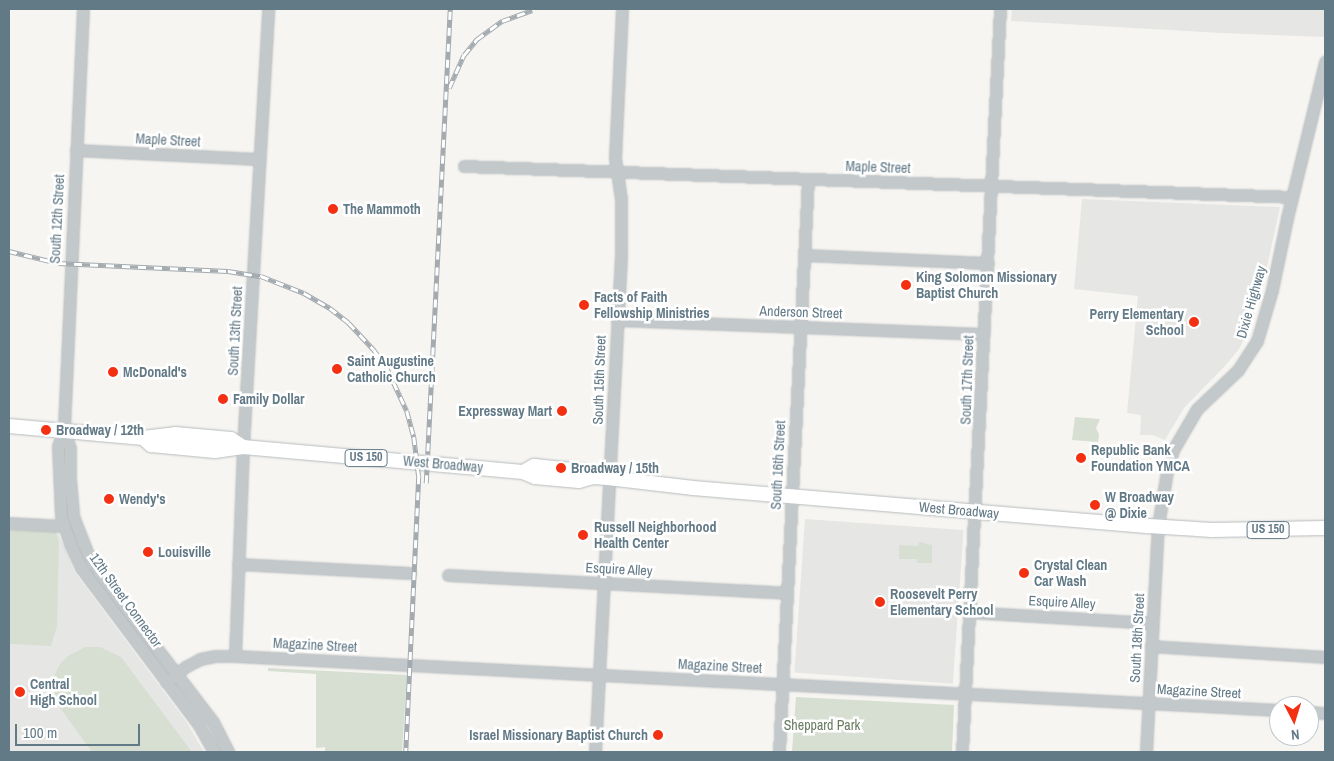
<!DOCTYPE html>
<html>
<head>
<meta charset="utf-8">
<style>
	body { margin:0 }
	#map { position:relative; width:1334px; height:761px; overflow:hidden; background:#f6f5f1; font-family:"Archivo Narrow",sans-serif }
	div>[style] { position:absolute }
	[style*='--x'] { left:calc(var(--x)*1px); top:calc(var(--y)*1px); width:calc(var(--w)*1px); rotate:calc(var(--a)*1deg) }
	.built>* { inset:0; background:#e6e7e5; transform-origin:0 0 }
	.green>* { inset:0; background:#d7ded2 }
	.roads { filter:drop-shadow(0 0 1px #b6bbbe) drop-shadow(0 0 1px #b6bbbe) }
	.minor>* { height:11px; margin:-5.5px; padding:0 5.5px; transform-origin:5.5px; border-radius:5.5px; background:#c3c8cb }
	.major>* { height:14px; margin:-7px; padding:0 7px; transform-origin:7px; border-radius:7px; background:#fff }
	.rail>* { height:4.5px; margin-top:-2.25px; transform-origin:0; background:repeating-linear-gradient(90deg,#fff 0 8px,#a3abb0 0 16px); box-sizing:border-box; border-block:1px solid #a3abb0 }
	.dots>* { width:14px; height:14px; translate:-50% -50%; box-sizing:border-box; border:2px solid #fff; border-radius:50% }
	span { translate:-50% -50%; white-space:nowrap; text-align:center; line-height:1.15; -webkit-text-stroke:5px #fff; paint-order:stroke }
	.shield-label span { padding:1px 4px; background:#fff; border:1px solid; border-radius:4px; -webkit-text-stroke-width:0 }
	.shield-label { font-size:12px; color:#627986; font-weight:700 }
	.street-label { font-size:14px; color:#627986 }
	.poi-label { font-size:14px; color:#627986; font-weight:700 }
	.left { translate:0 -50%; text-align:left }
	.right { translate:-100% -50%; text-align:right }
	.park-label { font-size:14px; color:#697c61 }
	.frame { position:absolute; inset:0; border:10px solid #627986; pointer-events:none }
	.north { position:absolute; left:1269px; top:696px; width:50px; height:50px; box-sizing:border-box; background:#fff; border:1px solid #c0c9cf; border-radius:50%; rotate:175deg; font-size:14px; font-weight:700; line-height:20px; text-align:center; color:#627986 }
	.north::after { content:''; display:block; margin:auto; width:18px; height:22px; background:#f43013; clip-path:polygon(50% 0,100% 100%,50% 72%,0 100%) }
	.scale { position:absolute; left:15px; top:724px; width:125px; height:22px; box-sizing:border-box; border:2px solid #627986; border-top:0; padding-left:6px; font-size:15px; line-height:18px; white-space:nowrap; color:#627986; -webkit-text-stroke:4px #fff; paint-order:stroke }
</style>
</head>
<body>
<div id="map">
	<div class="built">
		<div style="clip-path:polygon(1012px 9px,1325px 9px,1325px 37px,1221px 33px,1011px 21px)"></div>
		<div style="clip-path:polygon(1082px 199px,1280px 207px,1264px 281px,1250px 328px,1239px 349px,1225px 366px,1184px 408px,1165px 440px,1152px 435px,1140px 435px,1141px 415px,1127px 413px,1138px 296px,1074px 289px)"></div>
		<div style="left:805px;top:519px;width:159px;height:154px;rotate:4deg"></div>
		<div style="clip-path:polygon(9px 527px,57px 530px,75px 573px,187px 723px,204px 752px,9px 752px)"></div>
	</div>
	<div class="green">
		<div style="clip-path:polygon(1075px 417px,1100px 419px,1096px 428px,1099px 434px,1098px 442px,1072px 440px)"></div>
		<div style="clip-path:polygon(9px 530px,56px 532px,59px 542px,57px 626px,51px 646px,9px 644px)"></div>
		<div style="clip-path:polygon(919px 542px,932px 545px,932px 563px,917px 563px,917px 559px,899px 559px,899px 545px,918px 546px)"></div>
		<div style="clip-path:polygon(85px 647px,100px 647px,121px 657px,192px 752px,92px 752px,58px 705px,55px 695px,55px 674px,60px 664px,68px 656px)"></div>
		<div style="clip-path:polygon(268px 668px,407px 675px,402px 752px,325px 752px,325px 747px,316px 748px,316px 674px,268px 671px)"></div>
		<div style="clip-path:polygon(796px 697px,954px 705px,952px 752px,792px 752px)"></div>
	</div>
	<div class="roads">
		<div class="minor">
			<div style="--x:83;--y:9;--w:422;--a:92.6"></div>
			<div style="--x:64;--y:431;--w:16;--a:112"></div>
			<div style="--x:58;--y:446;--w:70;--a:87.5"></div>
			<div style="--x:61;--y:516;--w:29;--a:72"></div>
			<div style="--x:70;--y:544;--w:26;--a:65"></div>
			<div style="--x:81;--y:568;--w:196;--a:53.1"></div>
			<div style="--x:199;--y:725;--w:31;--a:61"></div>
			<div style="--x:76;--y:150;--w:182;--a:2.8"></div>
			<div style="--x:464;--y:166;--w:829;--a:2.14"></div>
			<div style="--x:804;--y:255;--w:184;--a:2.5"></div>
			<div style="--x:617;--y:320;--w:367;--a:2.2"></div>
			<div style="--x:64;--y:431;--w:18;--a:71"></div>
			<div style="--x:70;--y:448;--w:31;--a:90"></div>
			<div style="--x:70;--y:479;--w:37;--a:85"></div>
			<div style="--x:73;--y:516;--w:41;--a:68.5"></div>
			<div style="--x:88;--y:554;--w:23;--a:59"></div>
			<div style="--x:100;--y:574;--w:186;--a:52.6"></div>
			<div style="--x:213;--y:722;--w:34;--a:63"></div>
			<div style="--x:9;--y:523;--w:54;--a:3.2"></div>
			<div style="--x:238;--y:564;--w:172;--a:3"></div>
			<div style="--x:448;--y:575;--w:339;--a:3"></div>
			<div style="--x:969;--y:612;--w:183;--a:3.4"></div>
			<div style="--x:1151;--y:646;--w:174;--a:3.6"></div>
			<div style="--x:235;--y:656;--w:209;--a:-87.8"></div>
			<div style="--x:243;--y:447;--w:439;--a:-86.7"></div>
			<div style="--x:166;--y:682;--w:24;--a:-38"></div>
			<div style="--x:185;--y:667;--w:17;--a:-28"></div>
			<div style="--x:200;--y:659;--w:16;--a:-11"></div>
			<div style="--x:216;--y:656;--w:19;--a:0"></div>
			<div style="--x:235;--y:656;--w:1045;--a:2.96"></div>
			<div style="--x:1309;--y:712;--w:16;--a:4"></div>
			<div style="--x:595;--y:752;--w:499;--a:-87"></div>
			<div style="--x:621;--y:254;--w:55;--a:-90"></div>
			<div style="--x:621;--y:199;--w:41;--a:-98.3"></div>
			<div style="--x:615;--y:158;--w:149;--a:-87.3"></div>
			<div style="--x:779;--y:752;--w:574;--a:-87.1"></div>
			<div style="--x:962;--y:752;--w:744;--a:-87.07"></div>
			<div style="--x:1146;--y:752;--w:226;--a:-87"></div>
			<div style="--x:1158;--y:526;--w:56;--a:-80.7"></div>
			<div style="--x:1167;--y:471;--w:22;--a:-74"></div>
			<div style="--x:1173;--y:450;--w:48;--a:-59.7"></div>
			<div style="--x:1197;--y:409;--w:57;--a:-43.6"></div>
			<div style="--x:1238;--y:370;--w:35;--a:-57"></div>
			<div style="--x:1257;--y:341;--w:53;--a:-73.6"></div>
			<div style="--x:1272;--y:290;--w:74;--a:-78.2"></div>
			<div style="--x:1287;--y:218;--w:161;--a:-76.3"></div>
		</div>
		<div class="major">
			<div style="--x:9;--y:426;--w:135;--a:5.1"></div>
			<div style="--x:143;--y:438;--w:32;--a:-7"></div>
			<div style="--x:175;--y:434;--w:56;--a:5.1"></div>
			<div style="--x:231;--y:439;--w:14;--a:34"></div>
			<div style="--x:143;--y:438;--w:11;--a:41"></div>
			<div style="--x:151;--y:445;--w:64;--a:5.4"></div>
			<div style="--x:215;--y:451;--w:28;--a:-8"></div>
			<div style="--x:243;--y:447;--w:281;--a:5.1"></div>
			<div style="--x:523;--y:472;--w:13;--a:23"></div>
			<div style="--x:535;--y:477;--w:44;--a:5.2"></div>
			<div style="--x:579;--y:481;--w:15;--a:-16"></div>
			<div style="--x:593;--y:477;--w:15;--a:4"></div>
			<div style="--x:608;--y:478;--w:86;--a:6.7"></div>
			<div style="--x:693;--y:488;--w:458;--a:4.8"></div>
			<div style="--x:1149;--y:526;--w:63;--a:3.6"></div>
			<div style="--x:1212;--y:530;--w:113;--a:-1"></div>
			<div style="--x:523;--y:472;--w:13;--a:-29"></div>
			<div style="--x:534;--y:466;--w:49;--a:5.8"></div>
			<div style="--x:583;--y:471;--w:12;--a:31"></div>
		</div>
	</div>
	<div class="rail">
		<div style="--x:449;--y:88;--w:36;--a:-66"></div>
		<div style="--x:464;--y:55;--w:21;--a:-51"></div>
		<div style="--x:477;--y:39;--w:31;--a:-36"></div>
		<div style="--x:502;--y:21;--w:32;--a:-20"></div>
		<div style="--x:9;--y:251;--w:50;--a:13.8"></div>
		<div style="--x:58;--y:263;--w:170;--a:2.7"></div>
		<div style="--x:228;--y:271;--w:33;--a:9"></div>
		<div style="--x:261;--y:276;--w:46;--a:21.6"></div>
		<div style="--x:304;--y:293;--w:30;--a:30"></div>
		<div style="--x:330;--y:308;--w:24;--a:38"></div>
		<div style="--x:349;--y:323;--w:37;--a:47"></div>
		<div style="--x:374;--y:350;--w:22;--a:54"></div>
		<div style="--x:387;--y:368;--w:47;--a:65.1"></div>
		<div style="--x:407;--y:411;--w:27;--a:75"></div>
		<div style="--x:414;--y:437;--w:39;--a:83"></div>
		<div style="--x:419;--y:476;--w:276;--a:92.7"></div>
		<div style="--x:426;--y:483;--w:475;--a:-87.1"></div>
	</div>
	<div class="dots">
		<div style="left:333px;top:209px;background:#f43013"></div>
		<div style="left:906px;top:285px;background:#f43013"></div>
		<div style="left:584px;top:305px;background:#f43013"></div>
		<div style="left:1194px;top:322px;background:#f43013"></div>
		<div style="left:337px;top:369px;background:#f43013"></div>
		<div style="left:113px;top:372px;background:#f43013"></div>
		<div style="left:223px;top:399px;background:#f43013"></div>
		<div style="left:562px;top:411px;background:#f43013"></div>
		<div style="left:46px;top:430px;background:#f43013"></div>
		<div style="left:1081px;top:458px;background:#f43013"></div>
		<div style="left:561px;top:468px;background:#f43013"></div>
		<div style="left:109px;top:499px;background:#f43013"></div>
		<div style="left:1095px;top:505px;background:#f43013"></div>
		<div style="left:583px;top:535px;background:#f43013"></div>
		<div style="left:148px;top:552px;background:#f43013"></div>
		<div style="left:1024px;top:573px;background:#f43013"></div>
		<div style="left:880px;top:602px;background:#f43013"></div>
		<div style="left:20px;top:692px;background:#f43013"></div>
		<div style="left:658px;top:735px;background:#f43013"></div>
	</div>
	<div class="shield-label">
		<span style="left:366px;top:458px">US 150</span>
		<span style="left:1268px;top:530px">US 150</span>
	</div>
	<div class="street-label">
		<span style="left:168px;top:140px;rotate:3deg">Maple Street</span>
		<span style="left:878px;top:167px;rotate:2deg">Maple Street</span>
		<span style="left:57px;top:219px;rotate:-87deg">South 12th Street</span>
		<span style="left:1251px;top:302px;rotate:-74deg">Dixie Highway</span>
		<span style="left:801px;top:312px;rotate:2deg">Anderson Street</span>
		<span style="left:235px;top:331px;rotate:-87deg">South 13th Street</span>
		<span style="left:599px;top:380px;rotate:-88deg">South 15th Street</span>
		<span style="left:967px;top:380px;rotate:-88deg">South 17th Street</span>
		<span style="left:443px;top:464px;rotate:5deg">West Broadway</span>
		<span style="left:778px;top:465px;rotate:-87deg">South 16th Street</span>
		<span style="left:959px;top:510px;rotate:5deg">West Broadway</span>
		<span style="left:619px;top:569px;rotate:3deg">Esquire Alley</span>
		<span style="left:126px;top:600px;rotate:54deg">12th Street Connector</span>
		<span style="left:1062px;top:602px;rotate:3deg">Esquire Alley</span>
		<span style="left:1137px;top:638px;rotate:-87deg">South 18th Street</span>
		<span style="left:315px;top:645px;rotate:3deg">Magazine Street</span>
		<span style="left:720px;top:666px;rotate:3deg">Magazine Street</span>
		<span style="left:1199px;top:691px;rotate:3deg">Magazine Street</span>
	</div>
	<div class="poi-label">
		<span class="left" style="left:343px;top:209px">The Mammoth</span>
		<span class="left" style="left:916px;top:285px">King Solomon Missionary<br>Baptist Church</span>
		<span class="left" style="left:594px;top:305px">Facts of Faith<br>Fellowship Ministries</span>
		<span class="right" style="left:1184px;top:322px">Perry Elementary<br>School</span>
		<span class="left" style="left:347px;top:369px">Saint Augustine<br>Catholic Church</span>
		<span class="left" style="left:123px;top:372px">McDonald's</span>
		<span class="left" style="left:233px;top:399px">Family Dollar</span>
		<span class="right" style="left:552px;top:411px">Expressway Mart</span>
		<span class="left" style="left:56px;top:430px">Broadway / 12th</span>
		<span class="left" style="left:1091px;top:458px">Republic Bank<br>Foundation YMCA</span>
		<span class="left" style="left:571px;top:468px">Broadway / 15th</span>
		<span class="left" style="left:1105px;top:505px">W Broadway<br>@ Dixie</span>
		<span class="left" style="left:119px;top:499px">Wendy's</span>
		<span class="left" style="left:594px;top:535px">Russell Neighborhood<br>Health Center</span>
		<span class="left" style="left:158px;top:552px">Louisville</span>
		<span class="left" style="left:1034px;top:573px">Crystal Clean<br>Car Wash</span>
		<span class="left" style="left:890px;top:602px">Roosevelt Perry<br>Elementary School</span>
		<span class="left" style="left:30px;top:692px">Central<br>High School</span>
		<span class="right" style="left:648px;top:735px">Israel Missionary Baptist Church</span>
	</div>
	<div class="park-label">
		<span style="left:822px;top:725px">Sheppard Park</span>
	</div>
	<div class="frame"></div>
	<div class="north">N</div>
	<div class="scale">100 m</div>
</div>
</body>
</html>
